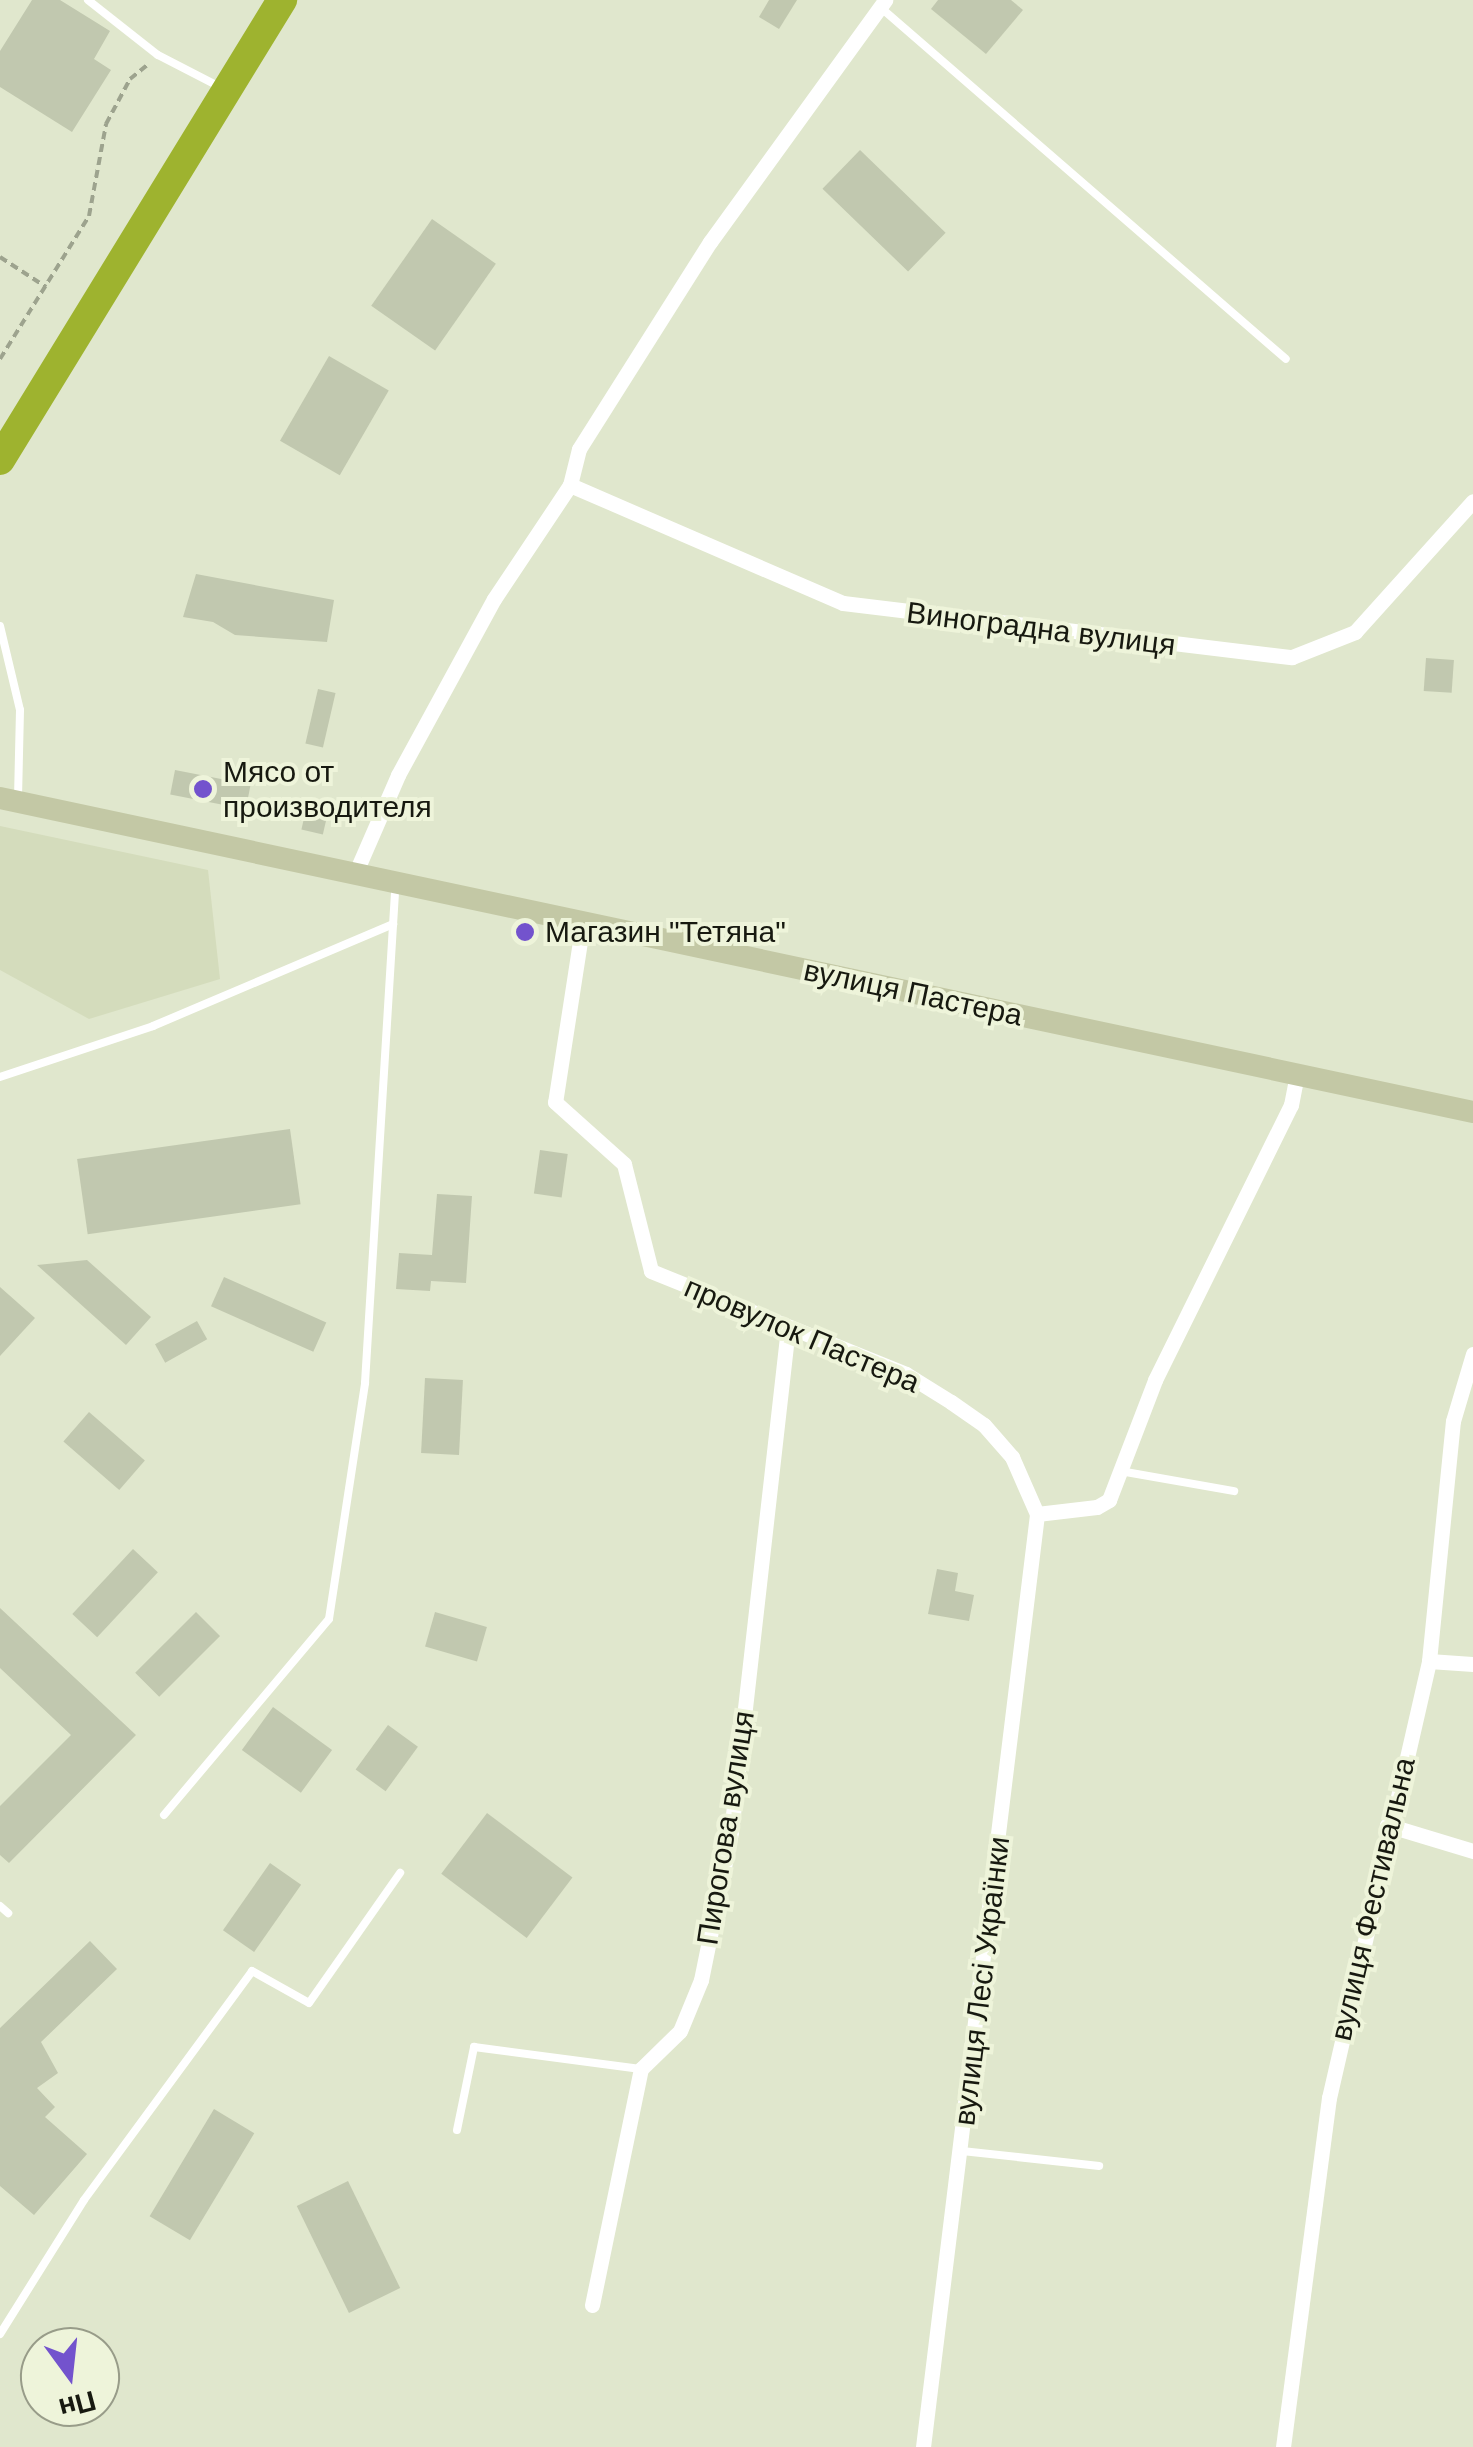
<!DOCTYPE html>
<html>
<head>
<meta charset="utf-8">
<style>
	body { margin:0 }
	#map { position:relative; width:1473px; height:2447px; overflow:hidden; background:#e0e7cd; font-family:Helvetica,sans-serif }
	div>[style] { position:absolute }
	[style*='--x'] { left:calc(var(--x)*1px); top:calc(var(--y)*1px); width:calc(var(--w)*1px); rotate:calc(var(--a)*1deg) }
	.built>* { inset:0; background:#d4dcbc }
	.building>* { inset:0; background:#c1c8af; transform-origin:0 0 }
	.path>* { height:4px; margin-top:-2px; transform-origin:0; background:repeating-linear-gradient(90deg,#9da38e 0 8px,transparent 0 13px) }
	.lane>* { height:8px; margin:-4px; padding:0 4px; transform-origin:4px; border-radius:4px; background:#fff }
	.street>* { height:15px; margin:-7.5px; padding:0 7.5px; transform-origin:7.5px; border-radius:7.5px; background:#fff }
	.secondary>* { height:22px; margin:-11px; padding:0 11px; transform-origin:11px; border-radius:11px; background:#c3c8a5 }
	.highway>* { height:30px; margin:-15px; padding:0 15px; transform-origin:15px; border-radius:15px; background:#9eb32f }
	.dots>* { width:28px; height:28px; translate:-50% -50%; box-sizing:border-box; border:5px solid #eef4da; border-radius:50% }
	span { translate:-50% -50%; white-space:nowrap; text-align:center; line-height:1.15; -webkit-text-stroke:8px #eef4da; paint-order:stroke }
	.street-label { font-size:30px; color:#171910 }
	.poi-label { font-size:30px; color:#171910 }
	.left { translate:0 -50%; text-align:left }
	.north { position:absolute; left:20px; top:2327px; width:100px; height:100px; box-sizing:border-box; background:#eef4da; border:2px solid #989c89; border-radius:50%; rotate:165deg; font-size:28px; font-weight:700; line-height:40px; text-align:center; color:#171910 }
	.north::after { content:''; display:block; margin:auto; width:35px; height:45px; background:#7353cd; clip-path:polygon(50% 0,100% 100%,50% 72%,0 100%) }
</style>
</head>
<body>
<div id="map">
	<div class="built">
		<div style="clip-path:polygon(0 826px,208px 870px,220px 979px,89px 1019px,0 970px)"></div>
	</div>
	<div class="building">
		<div style="clip-path:polygon(32px 0,60px 0,110px 31px,94px 59px,111px 70px,72px 132px,0 87px,0 51px)"></div>
		<div style="clip-path:polygon(769px 0,797px 0,779px 29px,759px 17px)"></div>
		<div style="clip-path:polygon(938px 0,1011px 0,1023px 10px,986px 54px,931px 9px)"></div>
		<div style="left:860px;top:150px;width:119px;height:54px;rotate:44deg"></div>
		<div style="left:432px;top:219px;width:78px;height:106px;rotate:35deg"></div>
		<div style="left:329px;top:356px;width:69px;height:98px;rotate:30deg"></div>
		<div style="clip-path:polygon(196px 574px,334px 600px,327px 642px,235px 635px,213px 622px,183px 617px)"></div>
		<div style="left:1426px;top:658px;width:28px;height:33px;rotate:4deg"></div>
		<div style="left:318px;top:689px;width:18px;height:56px;rotate:13deg"></div>
		<div style="left:175px;top:770px;width:77px;height:25px;rotate:11deg"></div>
		<div style="left:305px;top:814px;width:22px;height:16px;rotate:13deg"></div>
		<div style="left:290px;top:1129px;width:76px;height:215px;rotate:82deg"></div>
		<div style="left:540px;top:1150px;width:28px;height:44px;rotate:8deg"></div>
		<div style="clip-path:polygon(437px 1194px,472px 1196px,466px 1283px,431px 1281px,430px 1291px,396px 1289px,399px 1253px,432px 1255px)"></div>
		<div style="clip-path:polygon(87px 1260px,151px 1317px,126px 1345px,37px 1265px)"></div>
		<div style="left:224px;top:1277px;width:112px;height:32px;rotate:24deg"></div>
		<div style="clip-path:polygon(0 1287px,35px 1318px,0 1356px)"></div>
		<div style="left:197px;top:1321px;width:21px;height:48px;rotate:61deg"></div>
		<div style="left:425px;top:1378px;width:38px;height:75px;rotate:3deg"></div>
		<div style="left:89px;top:1412px;width:74px;height:39px;rotate:41deg"></div>
		<div style="left:133px;top:1549px;width:34px;height:89px;rotate:43deg"></div>
		<div style="clip-path:polygon(937px 1569px,958px 1573px,955px 1591px,974px 1595px,969px 1621px,928px 1614px)"></div>
		<div style="clip-path:polygon(0 1608px,136px 1735px,9px 1863px,0 1855px,0 1806px,71px 1735px,0 1668px)"></div>
		<div style="left:196px;top:1612px;width:34px;height:86px;rotate:45deg"></div>
		<div style="left:435px;top:1612px;width:54px;height:36px;rotate:16deg"></div>
		<div style="left:273px;top:1707px;width:73px;height:53px;rotate:36deg"></div>
		<div style="left:388px;top:1725px;width:37px;height:55px;rotate:36deg"></div>
		<div style="left:487px;top:1813px;width:107px;height:76px;rotate:37deg"></div>
		<div style="left:270px;top:1863px;width:38px;height:82px;rotate:35deg"></div>
		<div style="clip-path:polygon(90px 1941px,117px 1969px,41px 2042px,58px 2073px,37px 2088px,55px 2107px,45px 2117px,87px 2154px,34px 2215px,0 2186px,0 2028px)"></div>
		<div style="left:214px;top:2109px;width:47px;height:125px;rotate:31deg"></div>
		<div style="left:348px;top:2181px;width:119px;height:57px;rotate:64deg"></div>
	</div>
	<div class="path">
		<div style="--x:0;--y:257;--w:55;--a:33.1"></div>
		<div style="--x:0;--y:359;--w:168;--a:-58.1"></div>
		<div style="--x:89;--y:216;--w:94;--a:-79.5"></div>
		<div style="--x:106;--y:124;--w:51;--a:-61.9"></div>
		<div style="--x:130;--y:79;--w:22;--a:-39"></div>
	</div>
	<div class="lane">
		<div style="--x:88;--y:0;--w:89;--a:38.2"></div>
		<div style="--x:158;--y:55;--w:72;--a:27.3"></div>
		<div style="--x:880;--y:7;--w:537;--a:40.93"></div>
		<div style="--x:0;--y:626;--w:86;--a:76.6"></div>
		<div style="--x:20;--y:710;--w:88;--a:91.3"></div>
		<div style="--x:0;--y:1077;--w:161;--a:-18.4"></div>
		<div style="--x:153;--y:1026;--w:261;--a:-23"></div>
		<div style="--x:1120;--y:1471;--w:116;--a:10"></div>
		<div style="--x:164;--y:1815;--w:256;--a:-49.9"></div>
		<div style="--x:329;--y:1619;--w:239;--a:-81.3"></div>
		<div style="--x:365;--y:1383;--w:497;--a:-86.5"></div>
		<div style="--x:0;--y:1906;--w:11;--a:41"></div>
		<div style="--x:457;--y:2130;--w:85;--a:-78.4"></div>
		<div style="--x:474;--y:2047;--w:168;--a:7.5"></div>
		<div style="--x:962;--y:2151;--w:138;--a:6.2"></div>
		<div style="--x:0;--y:2334;--w:158;--a:-57.9"></div>
		<div style="--x:84;--y:2200;--w:284;--a:-53.7"></div>
		<div style="--x:252;--y:1971;--w:65;--a:29.3"></div>
		<div style="--x:309;--y:2003;--w:159;--a:-55"></div>
	</div>
	<div class="street">
		<div style="--x:570;--y:485;--w:297;--a:23.4"></div>
		<div style="--x:843;--y:603;--w:452;--a:6.9"></div>
		<div style="--x:1292;--y:657;--w:68;--a:-21.6"></div>
		<div style="--x:1355;--y:632;--w:176;--a:-48"></div>
		<div style="--x:355;--y:874;--w:108;--a:-66.5"></div>
		<div style="--x:398;--y:775;--w:200;--a:-61.4"></div>
		<div style="--x:494;--y:599;--w:137;--a:-56.3"></div>
		<div style="--x:570;--y:485;--w:37;--a:-76"></div>
		<div style="--x:579;--y:449;--w:245;--a:-57.7"></div>
		<div style="--x:710;--y:242;--w:299;--a:-54.1"></div>
		<div style="--x:583;--y:922;--w:182;--a:98.8"></div>
		<div style="--x:555;--y:1102;--w:93;--a:41.9"></div>
		<div style="--x:624;--y:1164;--w:110;--a:75.8"></div>
		<div style="--x:651;--y:1271;--w:275;--a:22"></div>
		<div style="--x:906;--y:1374;--w:53;--a:31.9"></div>
		<div style="--x:951;--y:1402;--w:40;--a:34.9"></div>
		<div style="--x:984;--y:1425;--w:43;--a:48.8"></div>
		<div style="--x:1012;--y:1457;--w:62;--a:66.3"></div>
		<div style="--x:1037;--y:1514;--w:60;--a:-6.7"></div>
		<div style="--x:1097;--y:1507;--w:14;--a:-30"></div>
		<div style="--x:1109;--y:1500;--w:129;--a:-69"></div>
		<div style="--x:1155;--y:1380;--w:307;--a:-63.7"></div>
		<div style="--x:1291;--y:1105;--w:31;--a:-79"></div>
		<div style="--x:1429;--y:1661;--w:44;--a:3.9"></div>
		<div style="--x:1387;--y:1825;--w:90;--a:16.8"></div>
		<div style="--x:592;--y:2305;--w:241;--a:-78.3"></div>
		<div style="--x:641;--y:2069;--w:54;--a:-44.3"></div>
		<div style="--x:680;--y:2031;--w:55;--a:-67.6"></div>
		<div style="--x:701;--y:1980;--w:151;--a:-78.5"></div>
		<div style="--x:731;--y:1832;--w:507;--a:-83.55"></div>
		<div style="--x:923;--y:2447;--w:940;--a:-83.03"></div>
		<div style="--x:1283;--y:2447;--w:352;--a:-82.5"></div>
		<div style="--x:1329;--y:2098;--w:448;--a:-77.1"></div>
		<div style="--x:1429;--y:1661;--w:241;--a:-84.3"></div>
		<div style="--x:1453;--y:1421;--w:70;--a:-73.4"></div>
	</div>
	<div class="secondary">
		<div style="--x:0;--y:798;--w:1506;--a:12.03"></div>
	</div>
	<div class="highway">
		<div style="--x:0;--y:460;--w:540;--a:-58.49"></div>
	</div>
	<div class="dots">
		<div style="left:203px;top:789px;background:#7353cd"></div>
		<div style="left:525px;top:932px;background:#7353cd"></div>
	</div>
	<div class="street-label">
		<span style="left:1041px;top:629px;rotate:7deg">Виноградна вулиця</span>
		<span style="left:913px;top:993px;rotate:12deg">вулиця Пастера</span>
		<span style="left:802px;top:1335px;rotate:23deg">провулок Пастера</span>
		<span style="left:726px;top:1828px;rotate:-81deg">Пирогова вулиця</span>
		<span style="left:1373px;top:1899px;rotate:-77deg">вулиця Фестивальна</span>
		<span style="left:982px;top:1981px;rotate:-83deg">вулиця Лесі Українки</span>
	</div>
	<div class="poi-label">
		<span class="left" style="left:223px;top:789px">Мясо от<br>производителя</span>
		<span class="left" style="left:545px;top:932px">Магазин "Тетяна"</span>
	</div>
	<div class="north">Пн</div>
</div>
</body>
</html>
